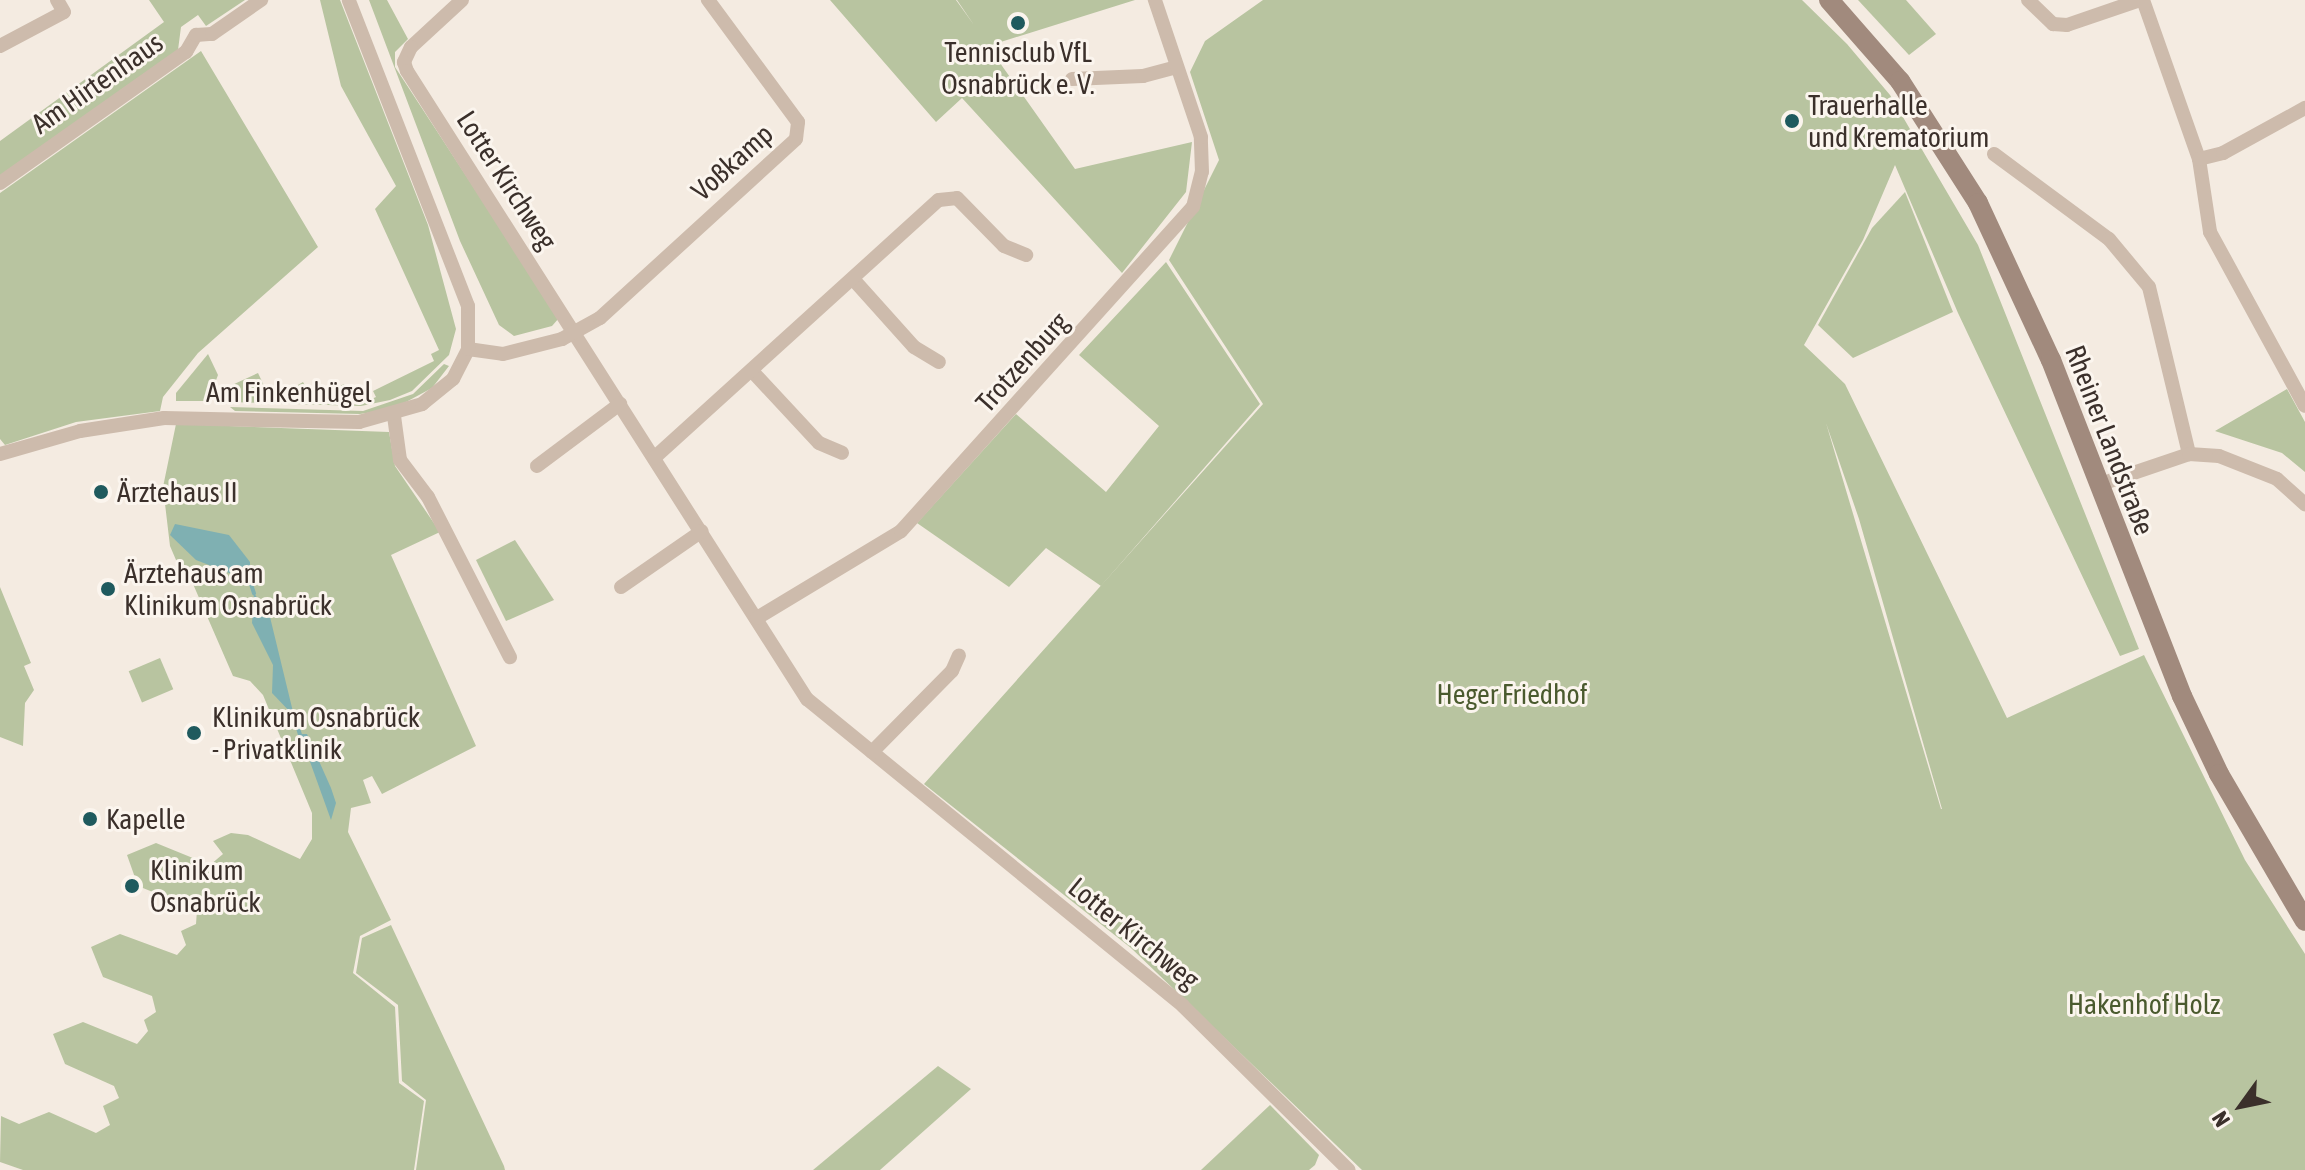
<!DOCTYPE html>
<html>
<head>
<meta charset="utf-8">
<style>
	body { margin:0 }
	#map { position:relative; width:2305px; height:1170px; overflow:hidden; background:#f4ebe1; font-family:"Asap Condensed",sans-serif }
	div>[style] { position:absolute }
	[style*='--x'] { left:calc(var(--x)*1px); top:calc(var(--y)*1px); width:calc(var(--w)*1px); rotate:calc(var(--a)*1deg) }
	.green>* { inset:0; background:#b8c4a0; transform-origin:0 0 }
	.water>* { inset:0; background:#7fb0b2 }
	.stream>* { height:4px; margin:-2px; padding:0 2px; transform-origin:2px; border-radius:2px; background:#7fb0b2 }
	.street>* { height:14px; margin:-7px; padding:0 7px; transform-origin:7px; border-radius:7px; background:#cdbbac }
	.secondary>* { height:20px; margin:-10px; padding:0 10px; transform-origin:10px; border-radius:10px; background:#a18a7d }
	.dots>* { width:22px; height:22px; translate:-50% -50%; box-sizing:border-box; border:4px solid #fbf5ee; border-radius:50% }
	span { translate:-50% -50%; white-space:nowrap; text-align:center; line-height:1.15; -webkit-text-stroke:6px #fbf5ee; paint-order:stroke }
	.poi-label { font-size:28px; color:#3b302b }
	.left { translate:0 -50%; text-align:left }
	.street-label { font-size:28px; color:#3b302b }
	.park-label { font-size:28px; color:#4a5a2e }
	.north { position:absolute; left:2201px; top:1066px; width:80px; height:80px; -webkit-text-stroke:6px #fbf5ee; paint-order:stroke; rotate:237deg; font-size:22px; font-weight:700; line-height:32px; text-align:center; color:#3b302b }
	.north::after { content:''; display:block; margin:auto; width:28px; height:36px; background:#3b302b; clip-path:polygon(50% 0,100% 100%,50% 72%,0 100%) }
</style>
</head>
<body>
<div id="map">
	<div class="green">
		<div style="clip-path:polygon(149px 0,245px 0,206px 26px,198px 15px,181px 27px,178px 50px,0 177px,0 141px,164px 22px)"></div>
		<div style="clip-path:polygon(320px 0,340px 0,428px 225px,456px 329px,449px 355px,412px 391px,390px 400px,361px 406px,229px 402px,232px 385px,258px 373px,270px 398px,280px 393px,285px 403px,295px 398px,291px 389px,303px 382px,312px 398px,320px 395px,326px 405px,337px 400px,332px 390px,344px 384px,350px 396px,360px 392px,365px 402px,376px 397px,373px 391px,434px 361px,431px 354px,439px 350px,375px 209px,396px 186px,341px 86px)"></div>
		<div style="clip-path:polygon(369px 0,387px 0,408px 39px,395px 52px,395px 67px,559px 318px,552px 326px,514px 336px,499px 325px,460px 241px)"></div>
		<div style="clip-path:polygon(830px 0,956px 0,974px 25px,957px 0,1135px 0,988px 46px,1075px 169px,1192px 142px,1186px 192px,1122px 273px,962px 98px,936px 122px)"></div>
		<div style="clip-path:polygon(evenodd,1263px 0,1802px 0,1847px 44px,1890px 95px,1978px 245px,2139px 649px,2120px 656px,1958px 313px,1895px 165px,1863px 240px,1804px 345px,1845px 384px,2007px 718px,2144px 655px,2245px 860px,2305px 954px,2305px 1170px,1362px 1170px,1131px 948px,924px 784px,1263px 404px,1169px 260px,1219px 160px,1190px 72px,1205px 41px,1263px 0,1826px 423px,1859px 519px,1942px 809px,1941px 809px,1826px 423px)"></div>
		<div style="clip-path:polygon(1858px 0,1906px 0,1936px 34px,1909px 55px)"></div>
		<div style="clip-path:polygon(201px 51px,318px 247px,198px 353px,163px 397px,160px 411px,76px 422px,5px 445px,0 439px,0 193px)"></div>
		<div style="clip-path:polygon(1905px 192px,1953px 312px,1853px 358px,1818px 325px,1872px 228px)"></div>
		<div style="clip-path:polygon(1166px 262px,1260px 404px,1101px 586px,1046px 548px,1009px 587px,917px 523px,1016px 414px,1106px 492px,1159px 426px,1079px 355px)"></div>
		<div style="clip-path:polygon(208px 354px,218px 375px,208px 401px,176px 401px,176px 393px)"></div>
		<div style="clip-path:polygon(444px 364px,449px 366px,432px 388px,393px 409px,360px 414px,235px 411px,230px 407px,363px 411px,413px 394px)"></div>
		<div style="clip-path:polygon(2287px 389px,2305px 422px,2305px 472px,2282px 453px,2215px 431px)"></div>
		<div style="clip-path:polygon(176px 424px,389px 432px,395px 466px,440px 532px,391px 555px,476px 746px,382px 794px,372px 776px,363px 780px,371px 803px,351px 808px,348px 832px,391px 920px,360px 936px,353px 973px,395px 1007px,399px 1083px,424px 1101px,414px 1170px,23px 1170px,0 1162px,1px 1116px,19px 1124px,49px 1112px,96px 1133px,110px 1125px,103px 1106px,119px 1098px,114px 1086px,65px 1064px,53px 1034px,83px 1022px,137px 1044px,148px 1031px,144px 1020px,156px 1012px,152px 996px,103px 977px,91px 947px,120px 934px,177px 955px,186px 945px,181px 931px,196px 924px,197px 910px,138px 886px,127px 855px,156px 843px,210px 865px,223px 854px,213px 841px,231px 833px,248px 835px,300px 859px,312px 839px,312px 813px,263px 695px,250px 681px,233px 676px,193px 584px,185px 581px,170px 546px,163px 487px)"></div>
		<div style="clip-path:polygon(515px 540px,554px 600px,506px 621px,476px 560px)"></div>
		<div style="clip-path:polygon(0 587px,31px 663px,24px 666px,34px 690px,25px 703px,23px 746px,0 737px)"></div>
		<div style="left:160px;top:658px;width:34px;height:34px;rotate:67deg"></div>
		<div style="clip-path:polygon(391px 925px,504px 1166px,505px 1170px,416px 1170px,426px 1100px,402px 1081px,398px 1005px,356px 973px,362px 938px)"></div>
		<div style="clip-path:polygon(938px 1066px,971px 1089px,880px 1170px,813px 1170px)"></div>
		<div style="clip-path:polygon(1270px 1105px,1319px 1155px,1315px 1165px,1309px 1170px,1201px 1170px)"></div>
	</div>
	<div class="water">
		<div style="clip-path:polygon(175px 524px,229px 535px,250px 562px,250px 581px,196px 560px,170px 535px)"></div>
		<div style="clip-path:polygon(254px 593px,270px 617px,294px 716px,272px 693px,273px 665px,252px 623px)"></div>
		<div style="clip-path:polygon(300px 734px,307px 734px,331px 788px,336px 803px,331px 820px)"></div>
	</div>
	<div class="stream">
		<div style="--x:250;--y:581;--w:13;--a:72"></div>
		<div style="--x:294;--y:716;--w:19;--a:72"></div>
	</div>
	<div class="street">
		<div style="--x:462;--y:0;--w:69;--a:137.3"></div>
		<div style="--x:411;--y:47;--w:17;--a:115"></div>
		<div style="--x:404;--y:62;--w:9;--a:72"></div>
		<div style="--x:407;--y:71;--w:745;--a:57.51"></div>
		<div style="--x:807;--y:699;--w:485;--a:39.2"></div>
		<div style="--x:1183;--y:1006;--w:233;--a:44.7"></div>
		<div style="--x:2028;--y:0;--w:35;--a:44"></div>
		<div style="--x:2053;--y:24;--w:14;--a:4"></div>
		<div style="--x:2067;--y:25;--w:77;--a:-18.9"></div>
		<div style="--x:2143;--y:0;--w:169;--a:70.6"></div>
		<div style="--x:2199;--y:159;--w:74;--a:81.4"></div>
		<div style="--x:2210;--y:232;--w:198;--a:61.4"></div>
		<div style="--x:0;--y:46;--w:72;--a:-28"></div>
		<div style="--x:64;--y:12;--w:14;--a:-120"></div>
		<div style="--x:1072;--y:79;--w:71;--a:-2.4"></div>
		<div style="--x:1143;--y:76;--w:35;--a:-15"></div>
		<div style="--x:1994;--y:154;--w:143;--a:36.5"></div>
		<div style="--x:2109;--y:239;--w:62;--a:50.2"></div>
		<div style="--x:2149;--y:287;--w:172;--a:76.5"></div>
		<div style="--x:2199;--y:159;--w:25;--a:-14"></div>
		<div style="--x:2223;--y:153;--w:94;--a:-28.8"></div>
		<div style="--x:0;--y:183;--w:228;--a:-35.2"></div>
		<div style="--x:186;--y:52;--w:20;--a:-60"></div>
		<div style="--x:196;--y:35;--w:16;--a:-4"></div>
		<div style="--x:212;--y:34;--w:60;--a:-34.8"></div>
		<div style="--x:853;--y:279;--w:91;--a:48.1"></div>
		<div style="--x:914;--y:347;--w:29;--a:31"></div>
		<div style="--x:468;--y:349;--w:35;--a:8"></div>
		<div style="--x:503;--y:354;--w:61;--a:-14.3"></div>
		<div style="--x:562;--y:339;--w:43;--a:-28.9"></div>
		<div style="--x:600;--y:318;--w:265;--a:-42.4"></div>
		<div style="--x:796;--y:139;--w:17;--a:-83"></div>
		<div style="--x:798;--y:122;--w:152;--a:-126.4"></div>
		<div style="--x:752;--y:371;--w:98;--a:47.1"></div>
		<div style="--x:819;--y:443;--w:25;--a:23"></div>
		<div style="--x:394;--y:416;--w:44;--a:82.2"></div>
		<div style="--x:400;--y:460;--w:46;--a:52.9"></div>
		<div style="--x:428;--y:497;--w:180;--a:62.9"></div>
		<div style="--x:0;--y:454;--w:83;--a:-16"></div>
		<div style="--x:80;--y:431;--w:85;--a:-8.8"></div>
		<div style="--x:164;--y:418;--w:195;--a:1.2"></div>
		<div style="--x:359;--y:422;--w:66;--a:-15.9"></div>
		<div style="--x:422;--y:404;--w:40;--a:-39"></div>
		<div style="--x:453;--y:379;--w:34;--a:-63"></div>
		<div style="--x:468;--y:349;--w:43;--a:-90"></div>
		<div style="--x:468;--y:306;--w:328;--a:-111.3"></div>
		<div style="--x:654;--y:458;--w:384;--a:-42.2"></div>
		<div style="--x:939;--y:200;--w:18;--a:-6"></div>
		<div style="--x:957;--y:198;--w:67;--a:45.6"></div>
		<div style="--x:1004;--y:246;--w:24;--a:22"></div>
		<div style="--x:537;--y:466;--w:104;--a:-36.8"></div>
		<div style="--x:2098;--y:485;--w:96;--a:-18.8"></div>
		<div style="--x:2189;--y:454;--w:30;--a:4"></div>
		<div style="--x:2219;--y:456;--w:62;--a:21.6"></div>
		<div style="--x:2277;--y:479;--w:38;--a:42"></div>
		<div style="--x:621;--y:587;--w:98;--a:-34.7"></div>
		<div style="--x:757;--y:618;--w:168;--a:-31.1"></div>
		<div style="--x:901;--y:531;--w:436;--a:-48"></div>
		<div style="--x:1193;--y:207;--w:36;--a:-76"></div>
		<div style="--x:1202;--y:172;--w:35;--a:-92"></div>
		<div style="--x:1201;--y:137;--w:145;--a:-108.6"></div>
		<div style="--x:872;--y:752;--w:114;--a:-45.4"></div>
		<div style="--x:952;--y:671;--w:17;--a:-66"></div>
	</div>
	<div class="secondary">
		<div style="--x:1829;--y:0;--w:108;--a:48.8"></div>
		<div style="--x:1900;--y:81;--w:145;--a:57.4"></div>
		<div style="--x:1978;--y:203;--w:173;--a:65.1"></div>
		<div style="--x:2051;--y:360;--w:361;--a:68.7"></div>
		<div style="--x:2182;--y:696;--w:86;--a:64.6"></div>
		<div style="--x:2219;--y:774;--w:170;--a:59.7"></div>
	</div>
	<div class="dots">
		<div style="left:1018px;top:23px;background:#1f5a5e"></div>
		<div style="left:1792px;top:121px;background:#1f5a5e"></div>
		<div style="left:101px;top:492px;background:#1f5a5e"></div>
		<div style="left:108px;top:589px;background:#1f5a5e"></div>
		<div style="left:194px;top:733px;background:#1f5a5e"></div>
		<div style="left:90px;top:819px;background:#1f5a5e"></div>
		<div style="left:132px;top:886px;background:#1f5a5e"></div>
	</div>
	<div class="poi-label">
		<span style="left:1018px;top:68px">Tennisclub VfL<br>Osnabrück e. V.</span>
		<span class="left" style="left:1808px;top:121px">Trauerhalle<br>und Krematorium</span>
		<span class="left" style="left:117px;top:492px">Ärztehaus II</span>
		<span class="left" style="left:124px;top:589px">Ärztehaus am<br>Klinikum Osnabrück</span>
		<span class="left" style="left:212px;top:733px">Klinikum Osnabrück<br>- Privatklinik</span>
		<span class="left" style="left:106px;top:819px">Kapelle</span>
		<span class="left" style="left:150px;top:886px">Klinikum<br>Osnabrück</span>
	</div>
	<div class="street-label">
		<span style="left:97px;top:83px;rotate:-35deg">Am Hirtenhaus</span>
		<span style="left:732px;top:162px;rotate:-42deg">Voßkamp</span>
		<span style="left:507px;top:180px;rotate:57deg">Lotter Kirchweg</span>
		<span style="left:1022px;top:362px;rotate:-48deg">Trotzenburg</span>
		<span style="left:289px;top:392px">Am Finkenhügel</span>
		<span style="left:2110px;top:440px;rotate:69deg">Rheiner Landstraße</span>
		<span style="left:1134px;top:933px;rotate:39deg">Lotter Kirchweg</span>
	</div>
	<div class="park-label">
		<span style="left:1512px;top:694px">Heger Friedhof</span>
		<span style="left:2144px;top:1004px">Hakenhof Holz</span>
	</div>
	<div class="north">N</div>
</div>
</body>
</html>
